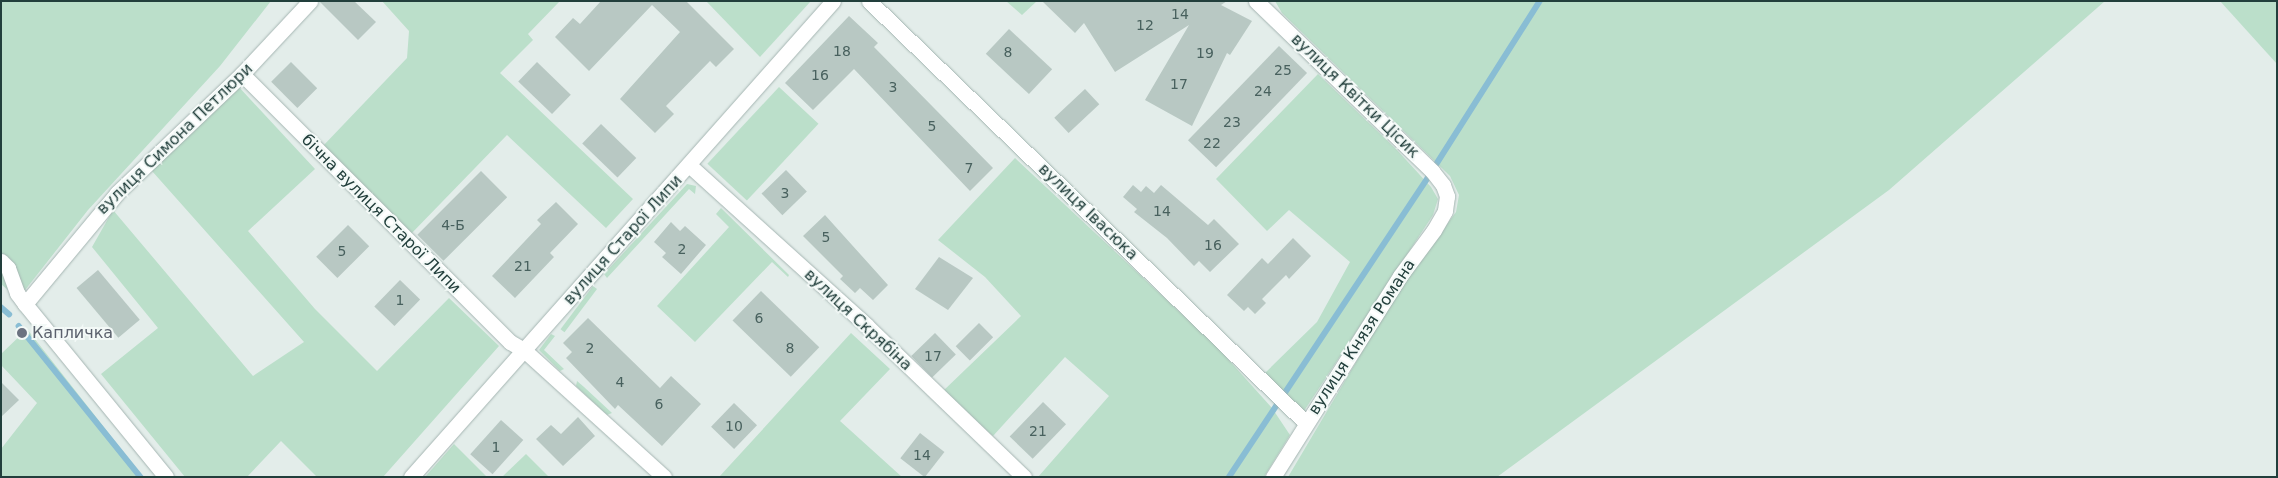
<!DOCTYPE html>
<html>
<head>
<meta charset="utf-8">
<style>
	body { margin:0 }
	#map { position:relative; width:2278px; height:478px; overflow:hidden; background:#e3edea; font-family:"DejaVu Sans",sans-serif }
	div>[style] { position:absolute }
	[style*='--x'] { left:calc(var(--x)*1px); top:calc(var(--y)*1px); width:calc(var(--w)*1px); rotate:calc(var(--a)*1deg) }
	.green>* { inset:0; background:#bbdfca; transform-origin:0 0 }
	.stream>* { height:5.5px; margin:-2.75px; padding:0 2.75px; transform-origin:2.75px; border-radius:2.75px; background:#89bdd4 }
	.building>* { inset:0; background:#b8c8c3; transform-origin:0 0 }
	.roads { filter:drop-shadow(0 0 1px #a5b5b2) drop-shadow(0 0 1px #a5b5b2) }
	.street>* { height:15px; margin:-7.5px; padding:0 7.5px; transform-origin:7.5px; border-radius:7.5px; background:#fff }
	.secondary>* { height:15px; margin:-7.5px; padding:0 7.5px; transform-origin:7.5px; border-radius:7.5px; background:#fff }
	.dots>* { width:14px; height:14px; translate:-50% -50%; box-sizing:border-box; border:2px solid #f3f9f7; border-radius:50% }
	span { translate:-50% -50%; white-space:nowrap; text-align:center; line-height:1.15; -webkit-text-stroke:4px #f3f9f7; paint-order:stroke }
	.number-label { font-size:14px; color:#48615e }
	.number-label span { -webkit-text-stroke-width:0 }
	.street-label { font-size:16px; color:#223f3c }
	.worship-label { font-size:16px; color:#5b616d }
	.left { translate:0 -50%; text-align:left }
	.frame { position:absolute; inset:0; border:2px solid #223f3c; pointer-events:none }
</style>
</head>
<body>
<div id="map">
	<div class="green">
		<div style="clip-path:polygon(1px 1px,271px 1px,220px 66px,88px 210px,18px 299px,1px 284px)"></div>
		<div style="clip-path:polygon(382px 1px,560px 1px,528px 34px,533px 40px,500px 73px,633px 199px,606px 228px,507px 135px,409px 236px,322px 147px,407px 58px,409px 31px)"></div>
		<div style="clip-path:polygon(706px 1px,811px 1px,760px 57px)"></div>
		<div style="clip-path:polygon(1006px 1px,1037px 1px,1022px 15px)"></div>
		<div style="clip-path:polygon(1275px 1px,2105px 1px,1889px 190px,1497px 477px,1288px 477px,1400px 288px,1456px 212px,1459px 195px,1450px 176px,1282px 13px)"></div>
		<div style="clip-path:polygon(2220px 1px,2277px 1px,2277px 64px)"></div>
		<div style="clip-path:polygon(1318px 74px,1396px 149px,1431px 187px,1438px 199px,1433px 215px,1304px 411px,1264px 374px,1317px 322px,1350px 262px,1289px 210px,1267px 231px,1216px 179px)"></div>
		<div style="clip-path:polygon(238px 86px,315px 169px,248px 231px,315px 309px,377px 371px,449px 298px,499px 346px,383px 477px,317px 477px,281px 441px,247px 477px,185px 477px,101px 374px,158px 328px,92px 247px,113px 210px,253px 376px,304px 342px,152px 171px)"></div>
		<div style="left:779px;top:87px;width:54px;height:105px;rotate:43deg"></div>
		<div style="clip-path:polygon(1015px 158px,1218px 348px,1272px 408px,1290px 435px,1264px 477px,1038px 477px,1109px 396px,1065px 357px,993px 436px,942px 392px,1021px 316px,985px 277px,938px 240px)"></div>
		<div style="clip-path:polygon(687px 184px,696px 186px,695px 194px,689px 189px,607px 278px,604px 274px)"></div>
		<div style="clip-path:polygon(721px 208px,789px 275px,788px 277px,772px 262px,695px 342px,657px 306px,729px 227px,716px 214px)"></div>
		<div style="left:593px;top:286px;width:5px;height:54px;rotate:37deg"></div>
		<div style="clip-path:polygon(27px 329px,143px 477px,1px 477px,1px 449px,37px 403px,1px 365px,1px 354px)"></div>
		<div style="clip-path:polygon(851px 333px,890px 369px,840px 421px,902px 477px,719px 477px)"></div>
		<div style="clip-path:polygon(551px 334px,555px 336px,544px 350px,564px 369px,560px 371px,539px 350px)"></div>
		<div style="clip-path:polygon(577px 381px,584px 387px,612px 413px,607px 415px,576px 386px)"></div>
		<div style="clip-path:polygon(454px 444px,487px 477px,425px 477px)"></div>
		<div style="clip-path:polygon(526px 454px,549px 477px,502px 477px)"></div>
	</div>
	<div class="stream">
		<div style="--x:1;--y:307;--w:11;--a:41"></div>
		<div style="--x:19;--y:326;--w:194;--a:51.1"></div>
		<div style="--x:1229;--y:477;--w:367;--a:-56.4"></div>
		<div style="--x:1432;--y:171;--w:201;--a:-57.6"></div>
	</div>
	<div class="building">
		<div style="clip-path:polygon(319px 1px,354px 1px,376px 22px,358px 40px)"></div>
		<div style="clip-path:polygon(601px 1px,686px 1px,734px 49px,716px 67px,710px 61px,666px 106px,674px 114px,655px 133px,620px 99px,680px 32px,652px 5px,589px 71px,555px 37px,573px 18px,580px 24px)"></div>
		<div style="clip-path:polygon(1042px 1px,1227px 1px,1221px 5px,1252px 21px,1230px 55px,1227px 53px,1192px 126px,1145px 100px,1189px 25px,1115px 72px,1084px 23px,1075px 33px)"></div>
		<div style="clip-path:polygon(849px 16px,878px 43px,874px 47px,993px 168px,970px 191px,854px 69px,813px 110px,785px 83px)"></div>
		<div style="left:1009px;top:29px;width:59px;height:34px;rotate:43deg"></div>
		<div style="left:1279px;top:46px;width:39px;height:131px;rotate:44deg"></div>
		<div style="left:291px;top:62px;width:37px;height:28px;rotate:45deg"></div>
		<div style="left:537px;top:62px;width:47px;height:27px;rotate:44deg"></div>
		<div style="left:1085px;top:89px;width:21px;height:42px;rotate:47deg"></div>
		<div style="left:601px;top:124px;width:49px;height:27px;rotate:44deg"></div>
		<div style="left:786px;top:170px;width:30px;height:34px;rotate:46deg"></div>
		<div style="left:481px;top:171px;width:37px;height:90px;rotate:45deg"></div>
		<div style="clip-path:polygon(1133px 185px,1141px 192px,1146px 186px,1154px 193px,1161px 185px,1208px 225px,1214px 219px,1239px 244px,1210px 272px,1199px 261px,1194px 266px,1167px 238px,1134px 212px,1137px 209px,1123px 197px)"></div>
		<div style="clip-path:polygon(556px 202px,578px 224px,550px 253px,554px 257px,515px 298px,492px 276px,541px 224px,537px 220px)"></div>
		<div style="clip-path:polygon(825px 215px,888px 285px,873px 300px,860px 288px,855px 293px,840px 279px,843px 276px,803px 236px)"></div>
		<div style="clip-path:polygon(671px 222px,680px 231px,685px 226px,706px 245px,681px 274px,662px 257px,666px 253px,654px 242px)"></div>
		<div style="left:348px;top:225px;width:30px;height:45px;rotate:45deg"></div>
		<div style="clip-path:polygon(1293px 238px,1311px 256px,1289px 279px,1286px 275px,1262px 299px,1266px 303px,1255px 314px,1248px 307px,1244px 311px,1227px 295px,1262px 258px,1268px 264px)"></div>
		<div style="clip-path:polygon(939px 257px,973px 278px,948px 310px,915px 289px)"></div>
		<div style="left:98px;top:270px;width:65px;height:28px;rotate:50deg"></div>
		<div style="left:400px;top:280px;width:28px;height:37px;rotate:44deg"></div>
		<div style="left:761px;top:291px;width:81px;height:41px;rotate:44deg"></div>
		<div style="clip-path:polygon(588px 318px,660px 388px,671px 376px,701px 404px,662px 446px,618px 405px,615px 409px,566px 358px,572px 352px,563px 343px)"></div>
		<div style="left:979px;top:323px;width:20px;height:33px;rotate:45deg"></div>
		<div style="left:935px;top:333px;width:30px;height:33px;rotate:46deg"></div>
		<div style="clip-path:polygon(1px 382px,19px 400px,1px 417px)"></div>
		<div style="left:1043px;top:402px;width:32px;height:48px;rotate:44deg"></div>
		<div style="left:734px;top:403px;width:32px;height:33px;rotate:44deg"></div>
		<div style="clip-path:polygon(578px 417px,595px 436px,563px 466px,536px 439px,551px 425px,561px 434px)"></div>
		<div style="left:501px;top:420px;width:30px;height:46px;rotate:42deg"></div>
		<div style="left:920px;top:433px;width:31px;height:32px;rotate:38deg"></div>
	</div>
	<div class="roads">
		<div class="street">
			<div style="--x:869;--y:1;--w:607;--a:44"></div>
			<div style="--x:1256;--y:1;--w:245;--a:44"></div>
			<div style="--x:1432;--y:171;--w:18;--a:52"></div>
			<div style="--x:1443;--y:185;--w:12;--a:70"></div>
			<div style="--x:1447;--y:196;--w:15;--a:98"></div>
			<div style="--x:1445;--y:211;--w:22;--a:120"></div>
			<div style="--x:1434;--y:230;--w:57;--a:126.5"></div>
			<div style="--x:1400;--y:276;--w:238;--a:122.3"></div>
			<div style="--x:242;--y:74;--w:379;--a:45"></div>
			<div style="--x:510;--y:342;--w:16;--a:30"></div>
			<div style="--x:524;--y:350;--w:189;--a:42.2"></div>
			<div style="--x:689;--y:165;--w:240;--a:42.1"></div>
			<div style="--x:867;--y:326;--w:218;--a:43.9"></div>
			<div style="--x:1;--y:261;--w:10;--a:45"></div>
			<div style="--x:8;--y:268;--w:27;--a:70"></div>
			<div style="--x:17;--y:293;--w:14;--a:54"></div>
			<div style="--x:25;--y:304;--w:223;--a:50.8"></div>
			<div style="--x:25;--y:304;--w:144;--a:-50.3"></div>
			<div style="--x:117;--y:193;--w:173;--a:-43.6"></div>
			<div style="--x:242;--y:74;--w:100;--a:-47"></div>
		</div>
		<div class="secondary">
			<div style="--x:411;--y:477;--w:636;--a:-48.44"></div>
		</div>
	</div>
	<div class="dots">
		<div style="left:22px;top:333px;background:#6b7280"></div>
	</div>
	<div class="number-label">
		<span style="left:1180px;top:14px">14</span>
		<span style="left:1145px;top:25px">12</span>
		<span style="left:842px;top:51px">18</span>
		<span style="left:1008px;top:52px">8</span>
		<span style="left:1205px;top:53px">19</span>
		<span style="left:1283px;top:70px">25</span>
		<span style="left:820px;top:75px">16</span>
		<span style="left:1179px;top:84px">17</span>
		<span style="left:893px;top:87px">3</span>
		<span style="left:1263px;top:91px">24</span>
		<span style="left:1232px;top:122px">23</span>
		<span style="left:932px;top:126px">5</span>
		<span style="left:1212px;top:143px">22</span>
		<span style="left:969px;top:168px">7</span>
		<span style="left:785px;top:193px">3</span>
		<span style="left:1162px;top:211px">14</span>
		<span style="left:453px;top:225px">4-Б</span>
		<span style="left:826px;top:237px">5</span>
		<span style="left:1213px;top:245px">16</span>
		<span style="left:682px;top:249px">2</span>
		<span style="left:342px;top:251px">5</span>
		<span style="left:523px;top:266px">21</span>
		<span style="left:400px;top:300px">1</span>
		<span style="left:759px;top:318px">6</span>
		<span style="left:590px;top:348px">2</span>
		<span style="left:790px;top:348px">8</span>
		<span style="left:933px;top:356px">17</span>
		<span style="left:620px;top:382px">4</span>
		<span style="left:659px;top:404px">6</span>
		<span style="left:734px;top:426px">10</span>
		<span style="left:1038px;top:431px">21</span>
		<span style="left:496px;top:447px">1</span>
		<span style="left:922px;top:455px">14</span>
	</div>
	<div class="street-label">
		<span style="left:1355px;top:96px;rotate:44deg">вулиця Квітки Цісик</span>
		<span style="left:175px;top:139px;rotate:-44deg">вулиця Симона Петлюри</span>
		<span style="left:1088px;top:212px;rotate:44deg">вулиця Івасюка</span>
		<span style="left:381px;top:214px;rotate:45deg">бічна вулиця Старої Липи</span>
		<span style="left:623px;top:240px;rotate:-48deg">вулиця Старої Липи</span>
		<span style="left:858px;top:320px;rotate:43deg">вулиця Скрябіна</span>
		<span style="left:1362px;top:337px;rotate:-57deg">вулиця Князя Романа</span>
	</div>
	<div class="worship-label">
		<span class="left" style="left:32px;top:333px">Капличка</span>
	</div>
	<div class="frame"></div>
</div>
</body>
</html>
